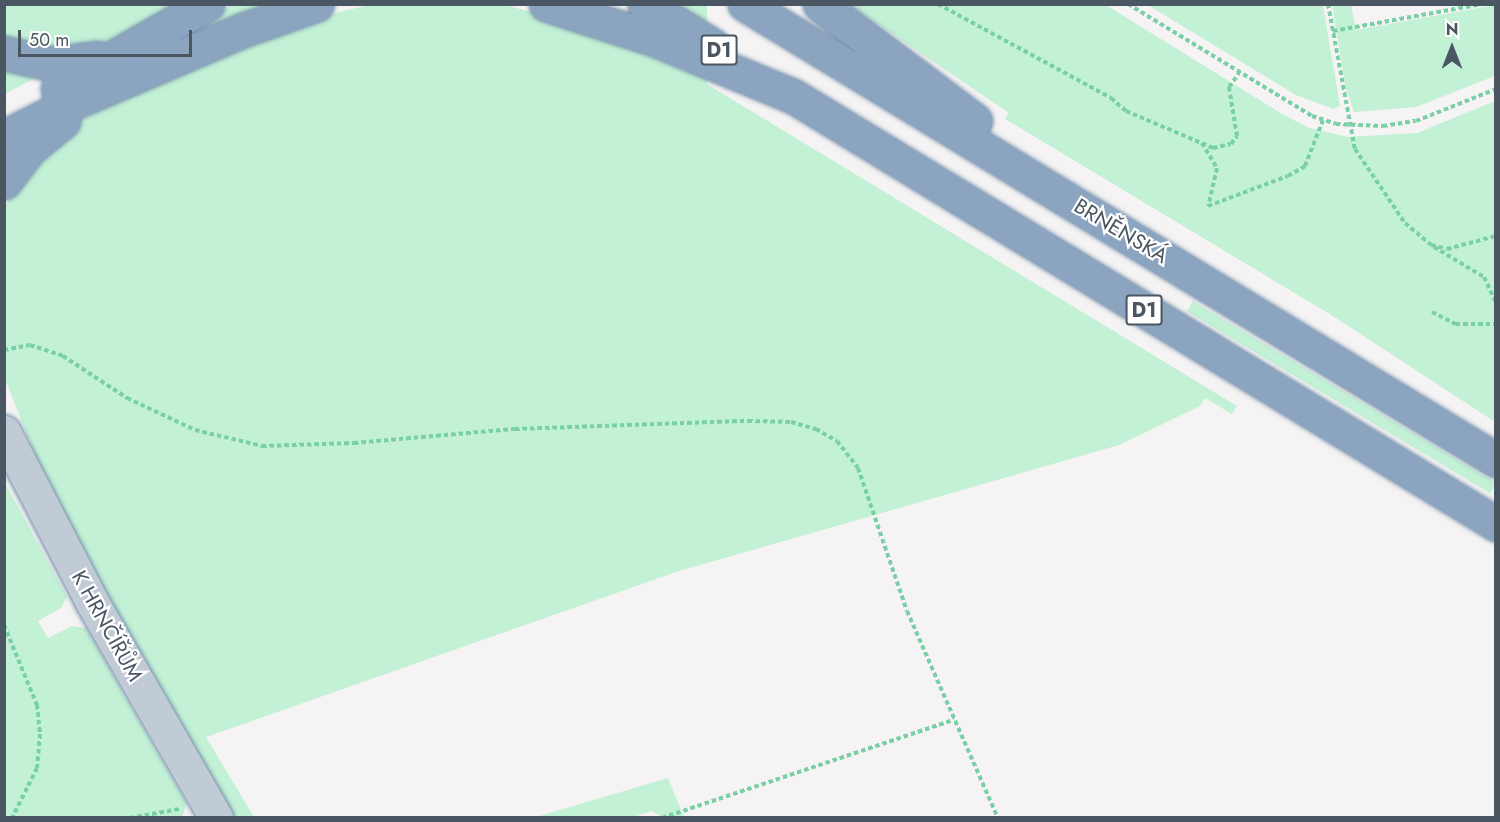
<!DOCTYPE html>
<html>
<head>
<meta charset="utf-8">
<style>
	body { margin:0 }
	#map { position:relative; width:1500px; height:822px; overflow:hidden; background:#f5f3f3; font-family:Jost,sans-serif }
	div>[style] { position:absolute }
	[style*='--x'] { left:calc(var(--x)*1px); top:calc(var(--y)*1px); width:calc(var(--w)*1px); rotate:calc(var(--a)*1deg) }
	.green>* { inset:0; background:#c3f1d5; transform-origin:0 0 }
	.path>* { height:4px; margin-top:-2px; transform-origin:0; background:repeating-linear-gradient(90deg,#7ad0a6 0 4.5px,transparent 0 7.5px) }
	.roads { filter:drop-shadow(0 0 2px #7690ad) drop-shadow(0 0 2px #7690ad) }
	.secondary>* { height:33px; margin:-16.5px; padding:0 16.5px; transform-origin:16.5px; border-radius:16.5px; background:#c1cbd6 }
	.highway>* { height:33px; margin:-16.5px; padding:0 16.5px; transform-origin:16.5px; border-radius:16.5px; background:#8ba5c1 }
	span { translate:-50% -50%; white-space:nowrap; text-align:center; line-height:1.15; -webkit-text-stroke:4.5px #fff; paint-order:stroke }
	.shield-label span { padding:2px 4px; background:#fff; border:2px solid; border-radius:4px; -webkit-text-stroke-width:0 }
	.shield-label { font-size:20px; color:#4a5661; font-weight:700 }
	.street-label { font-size:21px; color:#4a5661 }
	.frame { position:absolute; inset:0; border:6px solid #4a5661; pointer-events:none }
	.north { position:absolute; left:1422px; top:18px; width:60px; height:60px; -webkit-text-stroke:4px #fff; paint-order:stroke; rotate:0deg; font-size:16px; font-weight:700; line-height:24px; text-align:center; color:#4a5661 }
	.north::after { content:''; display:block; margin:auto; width:21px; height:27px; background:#4a5661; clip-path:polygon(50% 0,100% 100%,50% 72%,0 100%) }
	.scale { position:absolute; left:18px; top:30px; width:174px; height:27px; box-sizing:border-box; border:3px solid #4a5661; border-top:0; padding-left:8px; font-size:18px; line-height:21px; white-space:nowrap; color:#4a5661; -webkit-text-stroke:4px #fff; paint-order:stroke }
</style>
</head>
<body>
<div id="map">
	<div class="green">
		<div style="clip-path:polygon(502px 4px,571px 23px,682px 69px,1237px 406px,1232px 414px,1205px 398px,1200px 406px,1119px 445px,679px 571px,206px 737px,254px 817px,229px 818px,58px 512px,5px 379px,5px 207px,19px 180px,63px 131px,109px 103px,310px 19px,369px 5px)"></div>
		<div style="clip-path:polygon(5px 5px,186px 5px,84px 53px,5px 40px)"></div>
		<div style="clip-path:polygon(231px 5px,277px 5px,193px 38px,190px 32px)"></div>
		<div style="left:685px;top:5px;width:22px;height:169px"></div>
		<div style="clip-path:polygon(850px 5px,1106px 5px,1282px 114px,1309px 128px,1348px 137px,1417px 133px,1495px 101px,1495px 422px,1333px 316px,1005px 119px,1009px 113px)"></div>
		<div style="clip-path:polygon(1148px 5px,1323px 5px,1340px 106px,1333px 109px,1296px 95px)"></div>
		<div style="clip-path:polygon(1332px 5px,1351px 5px,1356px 30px,1495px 5px,1495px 76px,1416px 107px,1354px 112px,1346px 89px)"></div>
		<div style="clip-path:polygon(5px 66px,34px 77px,33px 79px,5px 94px)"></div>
		<div style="left:1193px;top:301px;width:354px;height:12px;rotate:31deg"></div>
		<div style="clip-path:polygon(5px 483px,67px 597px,61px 608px,38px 621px,48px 638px,72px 626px,86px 628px,187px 804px,182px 817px,5px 817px)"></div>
		<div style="clip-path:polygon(668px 778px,684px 817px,662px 817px,652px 811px,633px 817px,536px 817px)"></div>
	</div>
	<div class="path">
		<div style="--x:938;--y:4;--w:197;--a:28.5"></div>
		<div style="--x:1111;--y:98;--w:20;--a:41"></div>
		<div style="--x:1126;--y:111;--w:95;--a:23"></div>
		<div style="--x:1213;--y:148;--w:18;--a:-13"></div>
		<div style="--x:1231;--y:144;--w:10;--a:-53"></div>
		<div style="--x:1237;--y:136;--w:50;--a:-99.3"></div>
		<div style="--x:1229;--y:87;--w:17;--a:-54"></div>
		<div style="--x:1128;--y:4;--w:215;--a:31.3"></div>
		<div style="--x:1312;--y:116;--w:25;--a:18"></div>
		<div style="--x:1336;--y:124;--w:47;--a:2.4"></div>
		<div style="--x:1383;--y:126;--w:33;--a:-9"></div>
		<div style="--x:1416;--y:121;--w:86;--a:-21.8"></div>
		<div style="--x:1328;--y:4;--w:147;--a:79.5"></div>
		<div style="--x:1355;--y:149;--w:89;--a:56"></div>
		<div style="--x:1405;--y:223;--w:34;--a:40"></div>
		<div style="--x:1431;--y:245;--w:16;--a:14"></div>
		<div style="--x:1447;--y:249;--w:51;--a:-14.9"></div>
		<div style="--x:1333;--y:31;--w:152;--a:-10.2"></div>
		<div style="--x:1202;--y:143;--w:29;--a:59"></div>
		<div style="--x:1217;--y:168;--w:39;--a:103"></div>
		<div style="--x:1208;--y:206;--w:85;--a:-20.6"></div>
		<div style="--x:1288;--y:176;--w:20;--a:-30"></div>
		<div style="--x:1305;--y:166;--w:49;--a:-68.6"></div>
		<div style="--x:1434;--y:247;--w:58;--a:31"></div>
		<div style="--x:1484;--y:277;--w:29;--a:65"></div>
		<div style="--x:1432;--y:312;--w:27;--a:27"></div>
		<div style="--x:1456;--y:324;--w:40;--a:0"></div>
		<div style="--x:4;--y:350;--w:26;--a:-11"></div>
		<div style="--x:30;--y:345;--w:35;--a:18"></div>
		<div style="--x:63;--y:356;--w:77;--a:33.3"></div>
		<div style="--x:127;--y:398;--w:75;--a:25.2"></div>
		<div style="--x:195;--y:430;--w:69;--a:13.4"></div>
		<div style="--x:262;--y:446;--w:92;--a:-1.9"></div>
		<div style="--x:354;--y:443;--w:162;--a:-5"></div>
		<div style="--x:515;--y:429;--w:233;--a:-2"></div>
		<div style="--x:748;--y:421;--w:43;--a:1.3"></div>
		<div style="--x:791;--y:422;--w:26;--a:16"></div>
		<div style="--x:816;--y:429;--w:24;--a:30"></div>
		<div style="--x:837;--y:441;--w:34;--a:52"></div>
		<div style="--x:858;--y:468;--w:151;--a:71.1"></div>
		<div style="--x:907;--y:611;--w:226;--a:66.3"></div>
		<div style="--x:4;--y:625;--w:87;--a:67.6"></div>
		<div style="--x:37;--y:705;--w:29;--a:84"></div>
		<div style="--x:40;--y:734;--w:34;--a:95"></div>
		<div style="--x:37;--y:768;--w:56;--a:116.6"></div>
		<div style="--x:130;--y:818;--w:50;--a:-10.4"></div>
		<div style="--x:662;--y:818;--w:308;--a:-18.6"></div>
	</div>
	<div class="roads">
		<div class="secondary">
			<div style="--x:4;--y:432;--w:191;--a:62.6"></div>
			<div style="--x:92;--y:602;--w:249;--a:60.1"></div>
		</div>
		<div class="highway">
			<div style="--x:546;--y:4;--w:111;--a:17.8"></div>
			<div style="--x:652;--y:38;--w:152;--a:22.4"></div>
			<div style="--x:793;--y:96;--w:823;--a:31.33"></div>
			<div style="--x:645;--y:4;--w:80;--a:31.7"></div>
			<div style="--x:745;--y:4;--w:879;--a:31.27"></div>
			<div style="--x:820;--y:4;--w:194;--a:37"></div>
			<div style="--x:4;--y:53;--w:49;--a:12.9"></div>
			<div style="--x:52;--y:64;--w:46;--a:-7.4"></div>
			<div style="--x:58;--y:89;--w:172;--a:-29.7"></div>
			<div style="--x:4;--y:137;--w:78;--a:-26.6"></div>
			<div style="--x:74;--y:102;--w:184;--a:-23.1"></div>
			<div style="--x:243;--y:30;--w:78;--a:-19.4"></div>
			<div style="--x:4;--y:182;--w:43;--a:-52.6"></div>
			<div style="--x:30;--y:148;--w:43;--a:-39.3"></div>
		</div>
	</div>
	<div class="shield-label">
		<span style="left:719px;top:50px">D1</span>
		<span style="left:1144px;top:310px">D1</span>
	</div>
	<div class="street-label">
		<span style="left:1121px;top:231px;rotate:31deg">BRNĚNSKÁ</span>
		<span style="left:107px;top:626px;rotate:61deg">K HRNČÍŘŮM</span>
	</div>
	<div class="frame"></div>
	<div class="north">N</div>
	<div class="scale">50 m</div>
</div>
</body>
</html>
